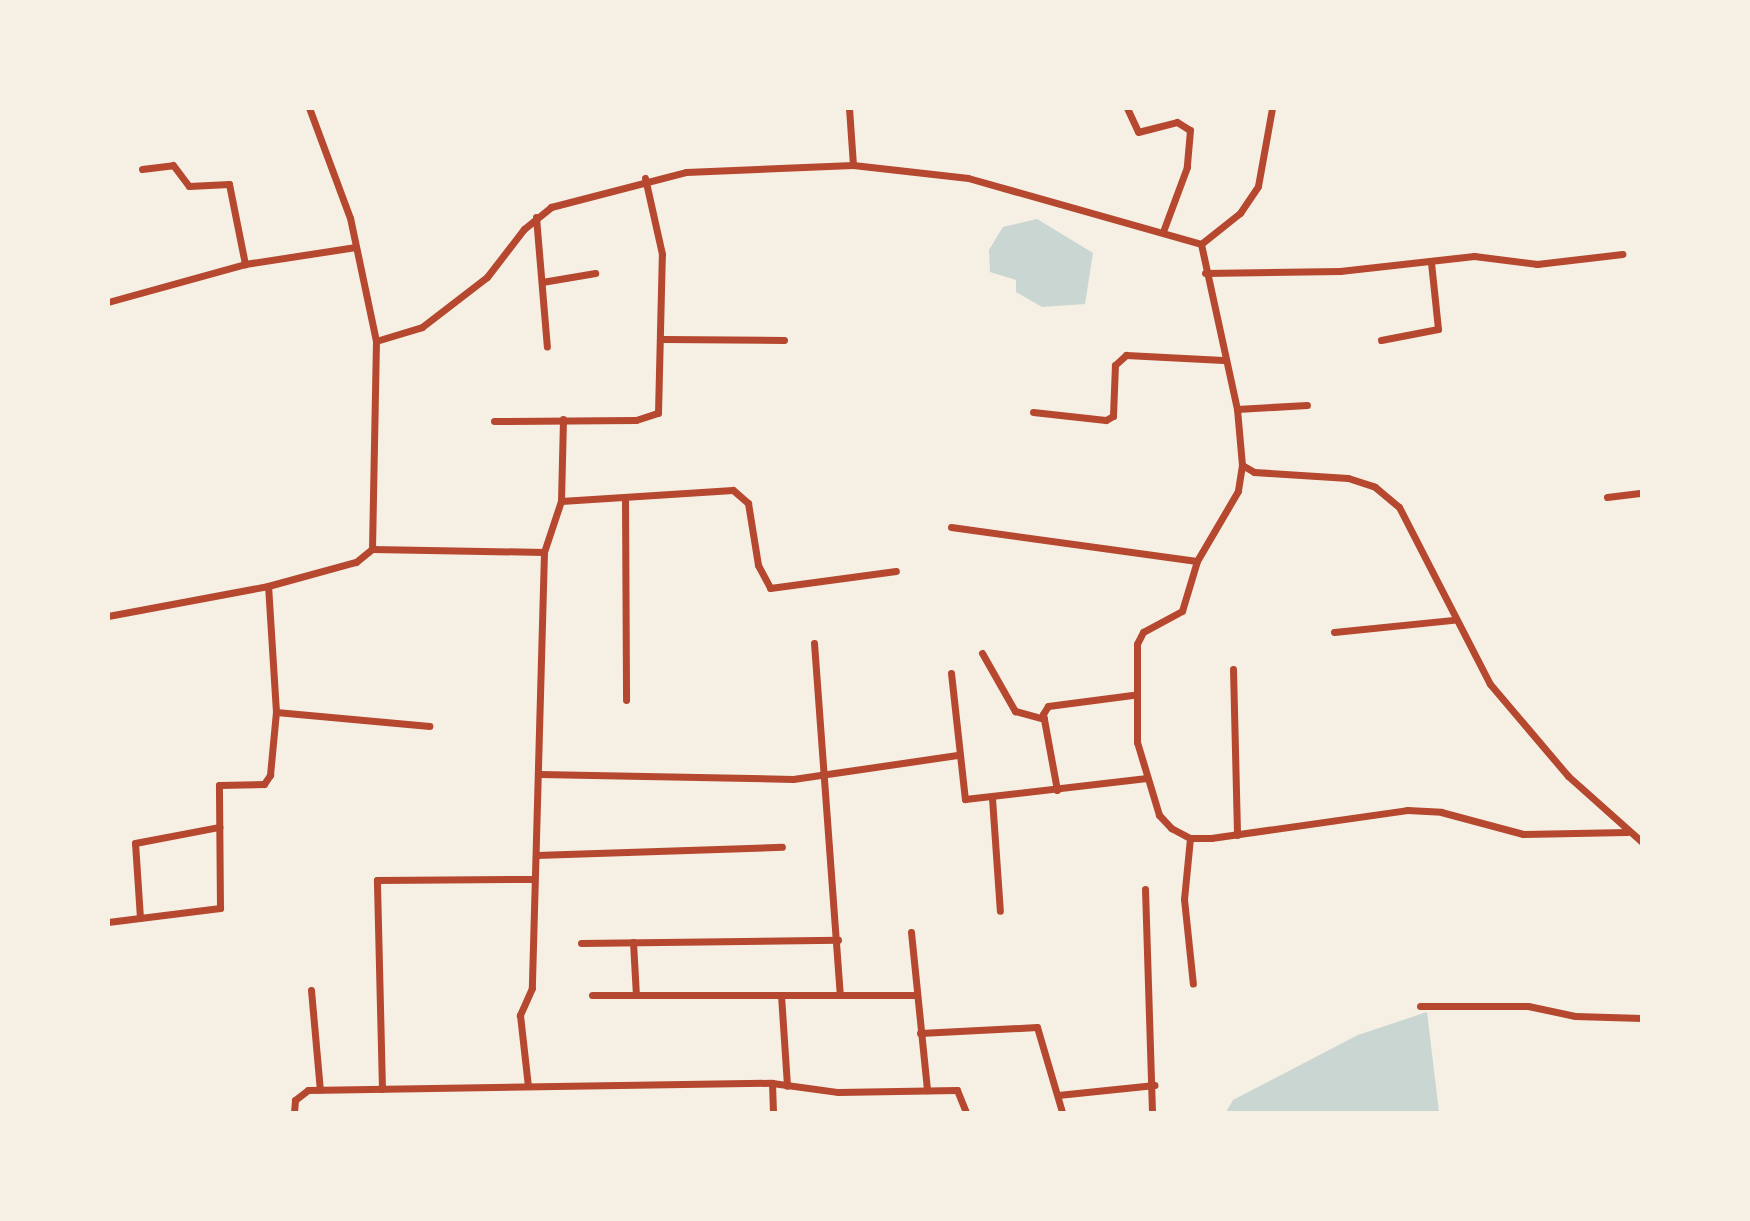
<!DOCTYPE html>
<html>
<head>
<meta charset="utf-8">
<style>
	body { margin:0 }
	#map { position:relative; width:1750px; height:1221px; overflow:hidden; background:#f6efe4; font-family:Cabin,sans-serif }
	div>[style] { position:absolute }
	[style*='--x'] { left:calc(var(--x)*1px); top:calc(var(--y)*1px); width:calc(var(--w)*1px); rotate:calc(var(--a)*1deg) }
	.water>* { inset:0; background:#c9d6d2 }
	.minor>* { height:7px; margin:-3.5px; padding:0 3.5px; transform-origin:3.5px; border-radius:3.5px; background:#b5482f }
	span { translate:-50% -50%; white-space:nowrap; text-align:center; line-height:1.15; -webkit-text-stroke:5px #f6efe4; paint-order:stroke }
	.frame { position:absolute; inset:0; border:110px solid #f6efe4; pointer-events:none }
</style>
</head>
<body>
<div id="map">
	<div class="water">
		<div style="clip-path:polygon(1037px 219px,1093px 253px,1085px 304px,1042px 307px,1016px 292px,1016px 280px,990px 272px,989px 250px,1003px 227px)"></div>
		<div style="clip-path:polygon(1427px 1012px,1439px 1112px,1226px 1112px,1233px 1100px,1358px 1035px)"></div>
	</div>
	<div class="minor">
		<div style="--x:849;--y:108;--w:57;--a:86"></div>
		<div style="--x:1127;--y:108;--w:26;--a:65"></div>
		<div style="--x:1138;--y:132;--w:40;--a:-14.4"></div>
		<div style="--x:1177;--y:122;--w:15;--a:32"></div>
		<div style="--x:1190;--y:130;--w:37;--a:95"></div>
		<div style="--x:1187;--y:167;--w:66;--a:110.4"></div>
		<div style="--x:142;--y:169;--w:31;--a:-7"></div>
		<div style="--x:173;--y:165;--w:26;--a:53"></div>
		<div style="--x:189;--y:186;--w:40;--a:-2.9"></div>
		<div style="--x:229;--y:184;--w:82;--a:78.7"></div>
		<div style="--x:536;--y:217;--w:130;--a:85.2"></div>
		<div style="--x:1201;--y:244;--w:169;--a:77.7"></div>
		<div style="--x:1237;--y:409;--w:56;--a:84.9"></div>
		<div style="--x:1242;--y:465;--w:14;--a:30"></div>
		<div style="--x:1254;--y:472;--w:94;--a:3.7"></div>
		<div style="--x:1348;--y:478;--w:28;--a:18"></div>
		<div style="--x:1375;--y:487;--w:31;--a:40"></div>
		<div style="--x:1399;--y:507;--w:199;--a:62.8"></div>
		<div style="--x:1490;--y:684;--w:121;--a:49.7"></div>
		<div style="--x:1568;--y:776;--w:99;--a:41.7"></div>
		<div style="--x:1205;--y:273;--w:135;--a:-0.8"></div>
		<div style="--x:1340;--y:271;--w:135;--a:-6.4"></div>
		<div style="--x:1474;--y:256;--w:64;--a:7.2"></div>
		<div style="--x:1537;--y:264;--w:86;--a:-6.7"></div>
		<div style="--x:542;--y:282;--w:54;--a:-9.6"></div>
		<div style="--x:108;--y:302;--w:142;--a:-15.5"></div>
		<div style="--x:245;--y:264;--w:112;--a:-8.7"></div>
		<div style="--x:664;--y:339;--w:120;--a:0.5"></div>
		<div style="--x:1381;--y:340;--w:58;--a:-10.9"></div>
		<div style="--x:1438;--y:329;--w:67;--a:-96"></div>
		<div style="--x:376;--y:341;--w:48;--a:-16.9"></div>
		<div style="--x:422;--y:327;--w:82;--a:-37.6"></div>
		<div style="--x:487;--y:277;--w:61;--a:-52.4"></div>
		<div style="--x:524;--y:229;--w:35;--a:-39"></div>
		<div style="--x:551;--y:207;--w:139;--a:-14.5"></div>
		<div style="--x:686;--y:172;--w:167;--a:-2.4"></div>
		<div style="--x:853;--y:165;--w:116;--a:6.4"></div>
		<div style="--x:968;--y:178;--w:242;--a:15.8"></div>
		<div style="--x:1201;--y:244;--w:50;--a:-38.5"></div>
		<div style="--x:1240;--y:213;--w:32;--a:-56"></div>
		<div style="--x:1258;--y:186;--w:79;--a:-79.8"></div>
		<div style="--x:1237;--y:409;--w:70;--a:-3.3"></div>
		<div style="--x:1033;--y:412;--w:73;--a:6.3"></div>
		<div style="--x:1106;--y:420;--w:8;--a:-30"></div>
		<div style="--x:1113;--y:416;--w:51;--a:-87.8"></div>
		<div style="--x:1115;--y:365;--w:15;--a:-42"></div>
		<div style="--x:1126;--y:355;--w:97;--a:3"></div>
		<div style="--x:494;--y:421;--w:142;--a:-0.4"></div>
		<div style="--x:636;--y:420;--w:23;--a:-18"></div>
		<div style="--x:658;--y:413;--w:159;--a:-88.6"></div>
		<div style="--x:662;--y:254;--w:78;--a:-102.6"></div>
		<div style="--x:1242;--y:465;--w:26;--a:99"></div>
		<div style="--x:1238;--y:491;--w:81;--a:120.4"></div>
		<div style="--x:1197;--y:561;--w:52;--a:106.7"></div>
		<div style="--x:1182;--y:611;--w:44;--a:151.7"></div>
		<div style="--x:1143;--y:632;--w:13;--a:117"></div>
		<div style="--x:1137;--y:644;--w:98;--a:90"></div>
		<div style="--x:1137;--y:742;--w:76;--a:73.2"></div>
		<div style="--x:1159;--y:815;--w:18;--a:47"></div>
		<div style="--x:1171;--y:828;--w:21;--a:28"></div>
		<div style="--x:1190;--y:838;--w:21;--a:0"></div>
		<div style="--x:1211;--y:838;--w:198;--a:-8.1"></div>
		<div style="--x:1407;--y:810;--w:34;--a:3"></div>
		<div style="--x:1441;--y:812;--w:85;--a:15"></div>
		<div style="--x:1523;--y:834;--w:104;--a:-1.1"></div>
		<div style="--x:1607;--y:497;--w:35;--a:-7"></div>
		<div style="--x:625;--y:498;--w:202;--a:89.7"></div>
		<div style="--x:561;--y:501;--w:172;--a:-3.7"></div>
		<div style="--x:733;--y:490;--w:20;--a:41"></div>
		<div style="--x:748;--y:503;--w:63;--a:80.8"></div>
		<div style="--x:758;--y:565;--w:26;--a:62"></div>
		<div style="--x:770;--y:588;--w:127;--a:-7.7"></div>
		<div style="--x:951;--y:527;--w:248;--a:7.9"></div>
		<div style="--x:372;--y:549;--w:172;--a:1"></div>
		<div style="--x:544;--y:552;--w:436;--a:91.6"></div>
		<div style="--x:532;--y:988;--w:30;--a:114"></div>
		<div style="--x:520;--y:1015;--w:71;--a:83.6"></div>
		<div style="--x:544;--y:552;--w:54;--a:-71.6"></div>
		<div style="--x:561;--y:501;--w:82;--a:-88.6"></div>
		<div style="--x:108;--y:616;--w:163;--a:-10.6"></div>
		<div style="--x:268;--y:586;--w:91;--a:-15.3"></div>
		<div style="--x:356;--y:562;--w:21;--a:-39"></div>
		<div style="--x:372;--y:549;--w:208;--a:-88.9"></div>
		<div style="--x:376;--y:341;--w:126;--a:-101.9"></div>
		<div style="--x:350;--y:218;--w:117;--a:-110.4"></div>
		<div style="--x:1334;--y:632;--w:120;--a:-5.8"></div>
		<div style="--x:814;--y:643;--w:353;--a:85.8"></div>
		<div style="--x:982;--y:653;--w:67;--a:60.4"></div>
		<div style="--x:1015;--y:711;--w:30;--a:15"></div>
		<div style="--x:1233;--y:669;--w:166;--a:88.6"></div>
		<div style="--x:951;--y:673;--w:127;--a:83.7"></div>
		<div style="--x:965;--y:799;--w:183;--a:-6.6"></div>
		<div style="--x:276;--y:712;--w:154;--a:5.2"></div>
		<div style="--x:539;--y:774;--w:254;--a:1.1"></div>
		<div style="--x:793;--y:779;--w:166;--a:-8.3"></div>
		<div style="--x:1057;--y:790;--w:77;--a:-100.4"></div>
		<div style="--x:1043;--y:714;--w:9;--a:-58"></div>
		<div style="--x:1048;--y:706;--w:85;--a:-7.5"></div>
		<div style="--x:992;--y:798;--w:113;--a:86"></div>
		<div style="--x:1190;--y:838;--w:61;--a:95.6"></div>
		<div style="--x:1184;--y:899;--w:85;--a:84"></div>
		<div style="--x:536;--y:855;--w:246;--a:-1.9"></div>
		<div style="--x:1145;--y:889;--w:223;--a:88.2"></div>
		<div style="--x:140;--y:918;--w:75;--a:-93.8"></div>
		<div style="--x:135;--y:843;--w:86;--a:-10.8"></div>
		<div style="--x:108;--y:922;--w:113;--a:-7.1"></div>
		<div style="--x:220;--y:908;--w:123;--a:-90.5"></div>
		<div style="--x:219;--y:785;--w:45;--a:-1.3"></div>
		<div style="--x:264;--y:784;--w:11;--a:-56"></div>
		<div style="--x:270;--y:775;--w:63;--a:-84.6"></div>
		<div style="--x:276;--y:712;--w:126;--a:-93.6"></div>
		<div style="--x:911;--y:932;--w:159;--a:84.2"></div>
		<div style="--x:633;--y:942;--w:53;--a:86.8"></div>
		<div style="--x:581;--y:943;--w:257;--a:-0.7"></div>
		<div style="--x:311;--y:990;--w:100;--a:84.9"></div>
		<div style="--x:592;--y:995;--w:323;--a:0"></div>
		<div style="--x:781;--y:995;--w:91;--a:86.2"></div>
		<div style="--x:1420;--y:1006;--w:108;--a:0"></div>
		<div style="--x:1528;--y:1006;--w:48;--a:12"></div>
		<div style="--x:1575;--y:1016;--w:67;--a:1.7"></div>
		<div style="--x:920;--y:1033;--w:117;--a:-2.9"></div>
		<div style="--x:1037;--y:1027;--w:89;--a:73.6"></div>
		<div style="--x:772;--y:1083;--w:29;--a:88"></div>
		<div style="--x:382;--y:1089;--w:209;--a:-91.4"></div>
		<div style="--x:377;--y:880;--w:157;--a:-0.4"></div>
		<div style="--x:1058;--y:1095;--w:97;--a:-5.9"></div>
		<div style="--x:294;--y:1112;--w:12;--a:-85"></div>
		<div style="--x:295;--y:1100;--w:16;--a:-38"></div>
		<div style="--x:308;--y:1090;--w:464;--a:-0.9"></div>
		<div style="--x:772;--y:1083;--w:67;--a:7.8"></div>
		<div style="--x:838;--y:1092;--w:119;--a:-1"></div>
		<div style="--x:957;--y:1090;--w:24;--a:68"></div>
	</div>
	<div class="frame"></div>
</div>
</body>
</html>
